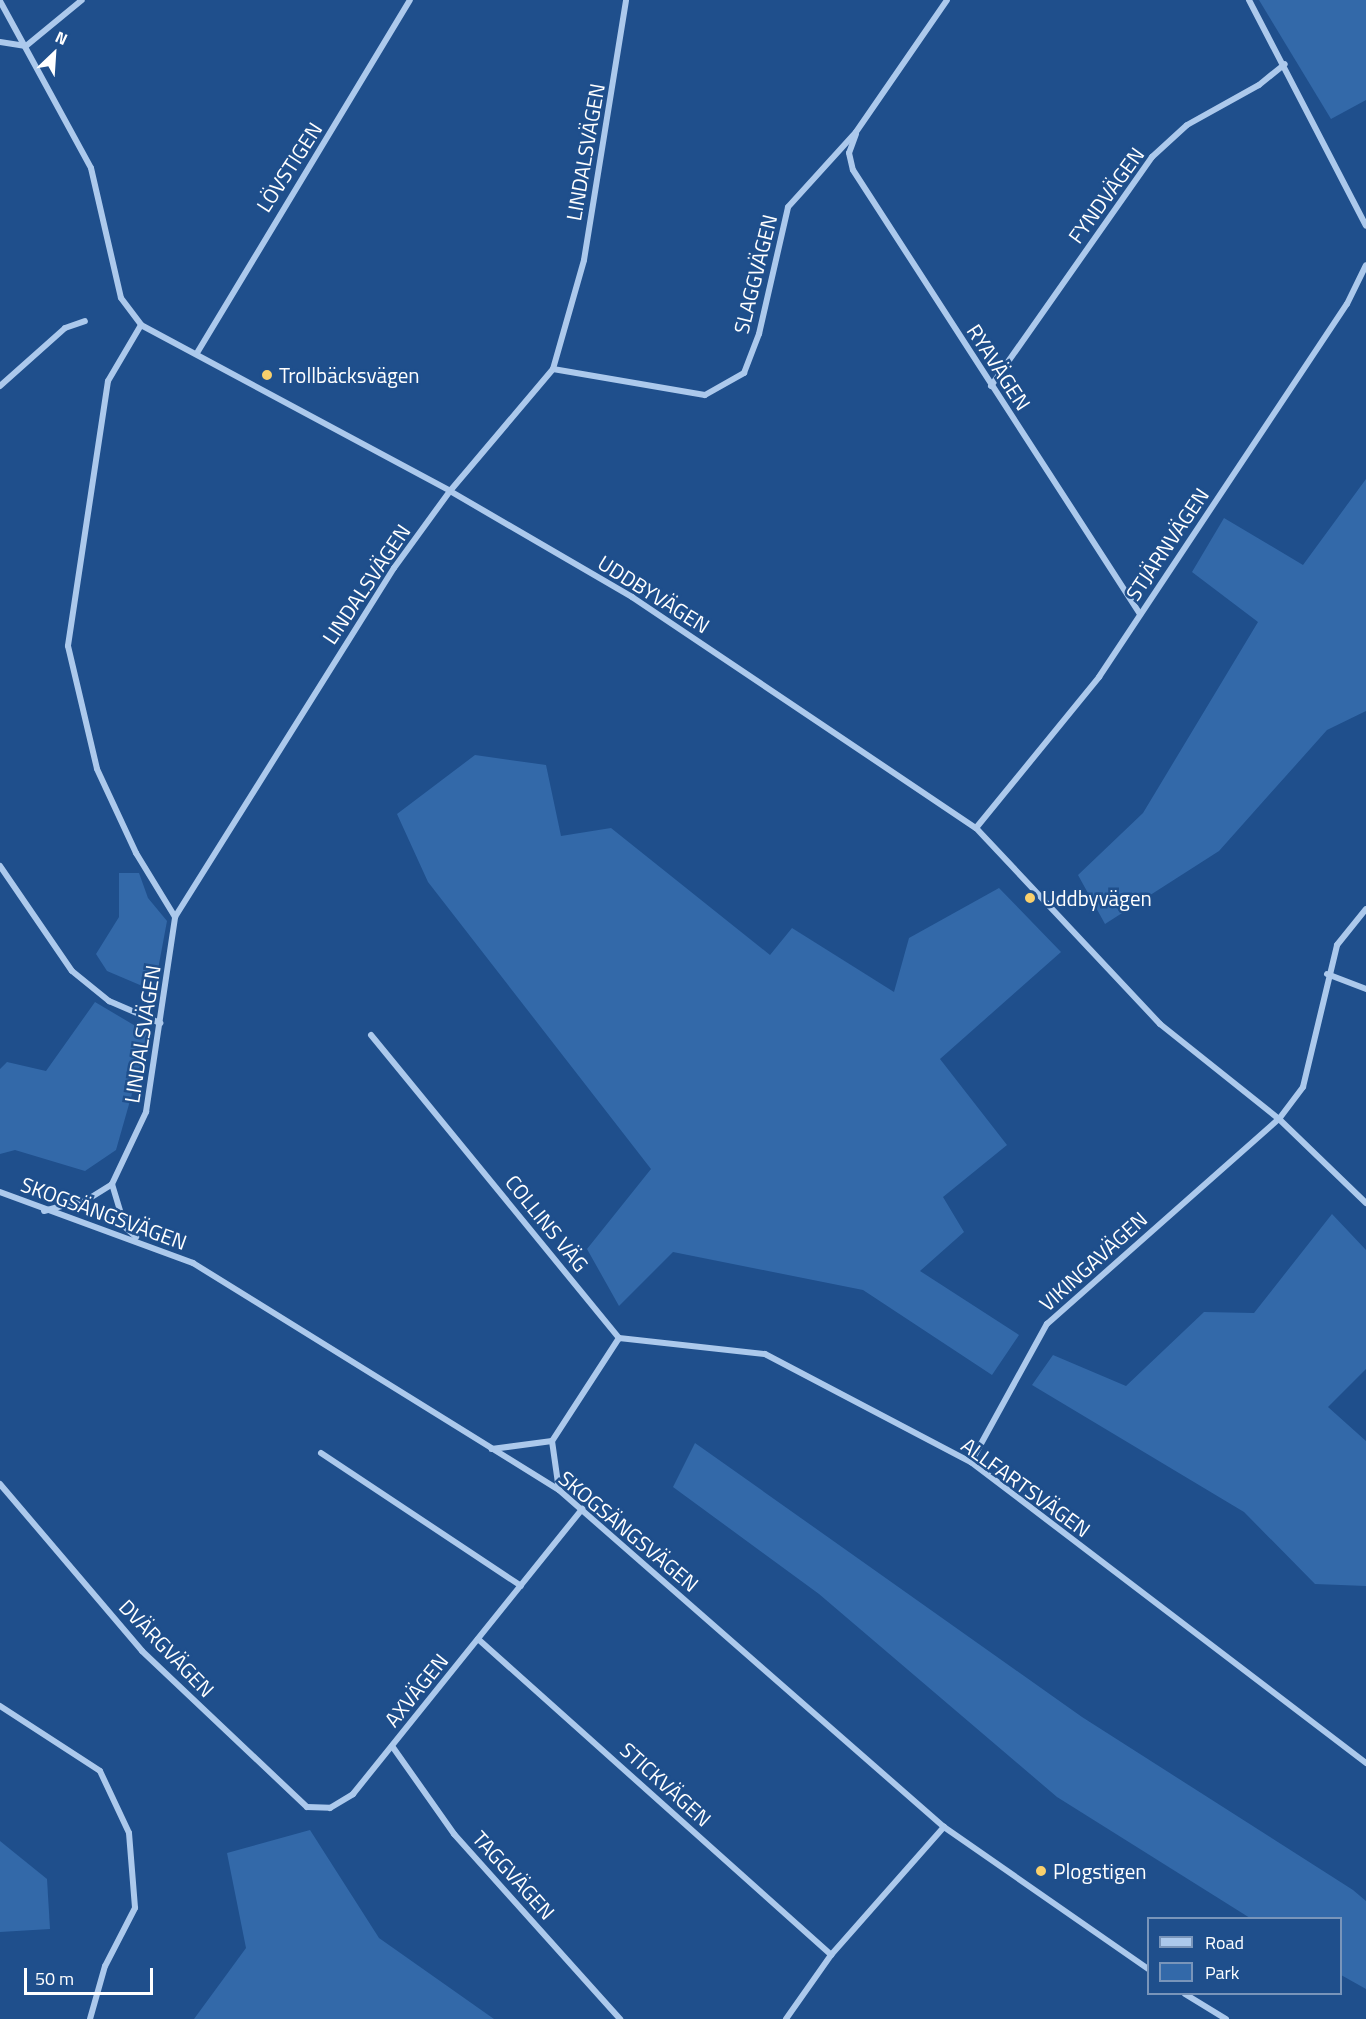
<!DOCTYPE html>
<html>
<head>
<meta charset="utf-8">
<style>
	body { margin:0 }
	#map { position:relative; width:1366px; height:2019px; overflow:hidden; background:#1f4f8c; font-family:"Titillium Web",sans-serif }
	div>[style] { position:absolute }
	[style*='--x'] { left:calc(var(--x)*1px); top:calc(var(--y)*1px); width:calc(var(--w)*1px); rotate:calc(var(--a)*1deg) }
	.green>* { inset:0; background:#3369a9 }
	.street>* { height:6px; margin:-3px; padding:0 3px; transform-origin:3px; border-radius:3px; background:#acc9ec }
	.dots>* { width:16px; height:16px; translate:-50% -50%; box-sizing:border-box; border:3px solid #1f4f8c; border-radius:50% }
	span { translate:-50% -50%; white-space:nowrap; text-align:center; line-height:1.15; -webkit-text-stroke:5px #1f4f8c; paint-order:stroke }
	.street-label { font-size:21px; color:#fff }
	.poi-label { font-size:21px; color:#fff }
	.left { translate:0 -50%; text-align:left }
	.legend { position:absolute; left:1147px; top:1917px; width:195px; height:78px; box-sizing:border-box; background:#1f4f8c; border:2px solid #7995ba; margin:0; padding:8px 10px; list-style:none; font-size:18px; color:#fff }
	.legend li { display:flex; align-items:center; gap:12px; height:30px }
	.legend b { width:30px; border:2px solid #7995ba }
	.north { position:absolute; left:24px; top:24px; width:60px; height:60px; -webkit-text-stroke:4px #1f4f8c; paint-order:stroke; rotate:25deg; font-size:16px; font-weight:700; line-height:24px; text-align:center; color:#fff }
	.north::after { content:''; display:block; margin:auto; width:21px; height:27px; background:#fff; clip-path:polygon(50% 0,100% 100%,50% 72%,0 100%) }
	.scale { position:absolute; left:24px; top:1968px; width:129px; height:27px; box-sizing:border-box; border:3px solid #fff; border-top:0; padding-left:8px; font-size:18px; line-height:21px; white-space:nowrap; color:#fff; -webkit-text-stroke:4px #1f4f8c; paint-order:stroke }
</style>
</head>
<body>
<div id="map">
	<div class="green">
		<div style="clip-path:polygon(1259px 0,1366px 0,1366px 100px,1331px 119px)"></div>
		<div style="clip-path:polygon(1366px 479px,1366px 711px,1327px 730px,1219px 851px,1105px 924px,1078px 875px,1143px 813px,1258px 622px,1192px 572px,1224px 518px,1303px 565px)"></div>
		<div style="clip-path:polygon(475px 755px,546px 765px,561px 836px,611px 828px,770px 955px,792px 928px,894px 992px,909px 938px,999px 888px,1061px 952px,940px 1059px,1007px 1145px,943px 1197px,964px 1232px,920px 1271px,1019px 1335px,992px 1375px,863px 1290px,673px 1252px,619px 1306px,587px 1249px,651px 1169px,428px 882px,397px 814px)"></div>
		<div style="clip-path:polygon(119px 873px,139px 873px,148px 898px,167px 921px,154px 991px,107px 971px,96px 954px,119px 917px)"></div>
		<div style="clip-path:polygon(95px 1002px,149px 1034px,116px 1150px,85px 1171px,15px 1150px,0 1154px,0 1069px,7px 1062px,46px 1071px)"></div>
		<div style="clip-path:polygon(1332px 1214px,1366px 1250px,1366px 1369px,1328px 1407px,1366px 1441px,1366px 1586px,1315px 1584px,1244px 1512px,1032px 1385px,1053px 1355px,1126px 1386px,1204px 1312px,1254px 1313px)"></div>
		<div style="clip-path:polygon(695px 1443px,1082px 1717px,1353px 1890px,1366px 1901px,1366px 1989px,1341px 1975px,1340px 1918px,1250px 1918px,1057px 1797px,819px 1594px,673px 1487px)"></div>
		<div style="clip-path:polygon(310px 1830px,379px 1938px,494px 2019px,194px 2019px,246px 1948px,227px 1853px)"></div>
		<div style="clip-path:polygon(0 1841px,47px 1879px,50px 1929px,0 1932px)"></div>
	</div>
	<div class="street">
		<div style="--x:1249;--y:0;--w:254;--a:62.6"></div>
		<div style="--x:0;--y:1;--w:190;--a:61.4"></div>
		<div style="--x:91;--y:168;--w:133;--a:77"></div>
		<div style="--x:121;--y:298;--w:34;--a:53"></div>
		<div style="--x:141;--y:325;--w:351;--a:28.2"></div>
		<div style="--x:450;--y:491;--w:211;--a:30.2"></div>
		<div style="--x:632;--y:597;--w:414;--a:33.9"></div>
		<div style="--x:976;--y:828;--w:269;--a:46.8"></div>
		<div style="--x:1160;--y:1024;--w:152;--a:38.6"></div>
		<div style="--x:1279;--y:1119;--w:121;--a:44"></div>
		<div style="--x:0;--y:42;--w:26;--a:9"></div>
		<div style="--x:26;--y:46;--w:72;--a:-39.4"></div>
		<div style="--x:856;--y:134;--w:20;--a:110"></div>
		<div style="--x:849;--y:153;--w:17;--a:77"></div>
		<div style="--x:853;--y:170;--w:529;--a:57.12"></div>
		<div style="--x:141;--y:325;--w:65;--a:120.5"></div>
		<div style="--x:108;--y:381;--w:268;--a:98.6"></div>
		<div style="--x:68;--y:646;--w:126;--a:76.7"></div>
		<div style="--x:97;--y:769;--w:93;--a:65.1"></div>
		<div style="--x:136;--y:853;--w:75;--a:58.6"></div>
		<div style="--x:197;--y:353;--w:412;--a:-58.9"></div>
		<div style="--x:553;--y:369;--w:154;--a:9.7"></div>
		<div style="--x:705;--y:395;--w:45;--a:-29.4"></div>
		<div style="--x:744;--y:373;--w:42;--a:-69"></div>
		<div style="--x:759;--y:334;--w:130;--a:-77.1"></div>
		<div style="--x:788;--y:207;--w:101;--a:-47.8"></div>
		<div style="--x:856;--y:132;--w:160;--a:-55.4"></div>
		<div style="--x:0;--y:386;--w:87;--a:-41.7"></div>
		<div style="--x:65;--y:328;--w:21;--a:-19"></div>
		<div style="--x:991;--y:386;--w:280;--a:-54.9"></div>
		<div style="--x:1152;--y:157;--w:47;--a:-42.4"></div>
		<div style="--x:1187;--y:125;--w:82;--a:-29.1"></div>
		<div style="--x:1259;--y:85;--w:33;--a:-39"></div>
		<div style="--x:976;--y:828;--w:195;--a:-50.8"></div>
		<div style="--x:1099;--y:677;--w:448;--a:-56.4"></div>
		<div style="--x:1347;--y:304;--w:43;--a:-64"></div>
		<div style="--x:0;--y:866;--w:127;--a:55.6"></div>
		<div style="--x:72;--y:971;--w:48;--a:39"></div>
		<div style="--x:109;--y:1001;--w:56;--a:23.3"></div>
		<div style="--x:1327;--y:974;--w:42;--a:21"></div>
		<div style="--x:371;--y:1035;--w:392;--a:50.7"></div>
		<div style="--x:619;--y:1338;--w:123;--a:123"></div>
		<div style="--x:552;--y:1441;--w:61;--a:172.4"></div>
		<div style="--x:112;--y:1184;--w:45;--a:73.2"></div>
		<div style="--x:125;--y:1227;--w:15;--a:42"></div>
		<div style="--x:0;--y:1192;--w:206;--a:20.2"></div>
		<div style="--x:193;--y:1263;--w:431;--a:31.8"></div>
		<div style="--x:559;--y:1490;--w:512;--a:41.2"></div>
		<div style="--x:944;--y:1827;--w:249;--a:34.8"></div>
		<div style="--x:44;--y:1211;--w:48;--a:-15.8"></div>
		<div style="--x:90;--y:1198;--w:26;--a:-32"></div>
		<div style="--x:112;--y:1184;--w:80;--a:-64.7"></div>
		<div style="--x:146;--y:1112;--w:197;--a:-81.5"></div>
		<div style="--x:175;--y:917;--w:412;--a:-57.9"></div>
		<div style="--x:394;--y:568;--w:95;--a:-54"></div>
		<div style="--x:450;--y:491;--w:160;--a:-49.8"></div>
		<div style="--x:553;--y:369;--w:113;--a:-74.1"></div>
		<div style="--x:584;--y:260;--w:263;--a:-80.8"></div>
		<div style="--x:619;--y:1338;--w:147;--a:6.3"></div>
		<div style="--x:765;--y:1354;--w:233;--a:27.7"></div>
		<div style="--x:971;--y:1462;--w:497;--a:37.3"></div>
		<div style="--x:552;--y:1441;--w:49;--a:81.9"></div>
		<div style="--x:321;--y:1453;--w:240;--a:33.6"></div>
		<div style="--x:971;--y:1462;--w:158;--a:-61.2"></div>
		<div style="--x:1047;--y:1324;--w:310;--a:-41.5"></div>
		<div style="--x:1279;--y:1119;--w:40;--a:-53"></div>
		<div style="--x:1303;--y:1087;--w:146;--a:-76.5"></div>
		<div style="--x:1337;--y:945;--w:46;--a:-51.1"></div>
		<div style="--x:0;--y:1484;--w:219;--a:49.6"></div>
		<div style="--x:142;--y:1651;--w:227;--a:43.4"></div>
		<div style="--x:307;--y:1807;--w:23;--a:2"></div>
		<div style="--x:330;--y:1808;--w:27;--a:-31"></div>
		<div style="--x:353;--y:1794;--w:366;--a:-51.2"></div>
		<div style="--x:478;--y:1639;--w:474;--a:41.8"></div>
		<div style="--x:0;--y:1706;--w:119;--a:33"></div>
		<div style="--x:100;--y:1771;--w:68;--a:64.9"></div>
		<div style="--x:129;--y:1833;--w:75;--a:85.4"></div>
		<div style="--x:135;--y:1908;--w:65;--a:117.3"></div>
		<div style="--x:105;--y:1966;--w:55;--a:105.8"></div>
		<div style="--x:392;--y:1746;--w:108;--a:54.8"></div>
		<div style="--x:454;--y:1834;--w:249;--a:48.1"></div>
		<div style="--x:1185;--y:1994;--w:48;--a:31.4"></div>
		<div style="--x:786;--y:2019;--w:78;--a:-54.9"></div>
		<div style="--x:831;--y:1955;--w:171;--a:-48.6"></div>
	</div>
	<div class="dots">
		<div style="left:267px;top:375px;background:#fad06c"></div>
		<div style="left:1030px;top:898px;background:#fad06c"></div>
		<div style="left:1041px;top:1871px;background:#fad06c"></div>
	</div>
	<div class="street-label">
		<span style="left:585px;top:152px;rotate:-80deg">LINDALSVÄGEN</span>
		<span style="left:289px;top:167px;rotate:-57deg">LÖVSTIGEN</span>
		<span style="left:1106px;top:195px;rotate:-54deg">FYNDVÄGEN</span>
		<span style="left:755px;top:274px;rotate:-76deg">SLAGGVÄGEN</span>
		<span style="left:999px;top:367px;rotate:57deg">RYAVÄGEN</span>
		<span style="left:1167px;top:544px;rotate:-56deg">STJÄRNVÄGEN</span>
		<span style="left:366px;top:584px;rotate:-56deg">LINDALSVÄGEN</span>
		<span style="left:654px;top:594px;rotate:32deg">UDDBYVÄGEN</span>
		<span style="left:142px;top:1034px;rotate:-81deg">LINDALSVÄGEN</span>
		<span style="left:104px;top:1213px;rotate:20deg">SKOGSÄNGSVÄGEN</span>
		<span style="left:547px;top:1223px;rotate:51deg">COLLINS VÄG</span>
		<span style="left:1093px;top:1261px;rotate:-42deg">VIKINGAVÄGEN</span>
		<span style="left:1026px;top:1487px;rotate:36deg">ALLFARTSVÄGEN</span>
		<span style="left:629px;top:1531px;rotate:40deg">SKOGSÄNGSVÄGEN</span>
		<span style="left:167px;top:1648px;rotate:46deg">DVÄRGVÄGEN</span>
		<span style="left:416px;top:1690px;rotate:-51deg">AXVÄGEN</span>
		<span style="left:666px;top:1784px;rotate:42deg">STICKVÄGEN</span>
		<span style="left:514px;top:1875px;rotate:48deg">TAGGVÄGEN</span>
	</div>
	<div class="poi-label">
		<span class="left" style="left:279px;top:375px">Trollbäcksvägen</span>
		<span class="left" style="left:1042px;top:898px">Uddbyvägen</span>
		<span class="left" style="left:1053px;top:1871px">Plogstigen</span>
	</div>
	<ul class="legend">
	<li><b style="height:8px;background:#acc9ec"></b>Road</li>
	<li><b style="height:16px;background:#3369a9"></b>Park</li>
	</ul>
	<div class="north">N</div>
	<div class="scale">50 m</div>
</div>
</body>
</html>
